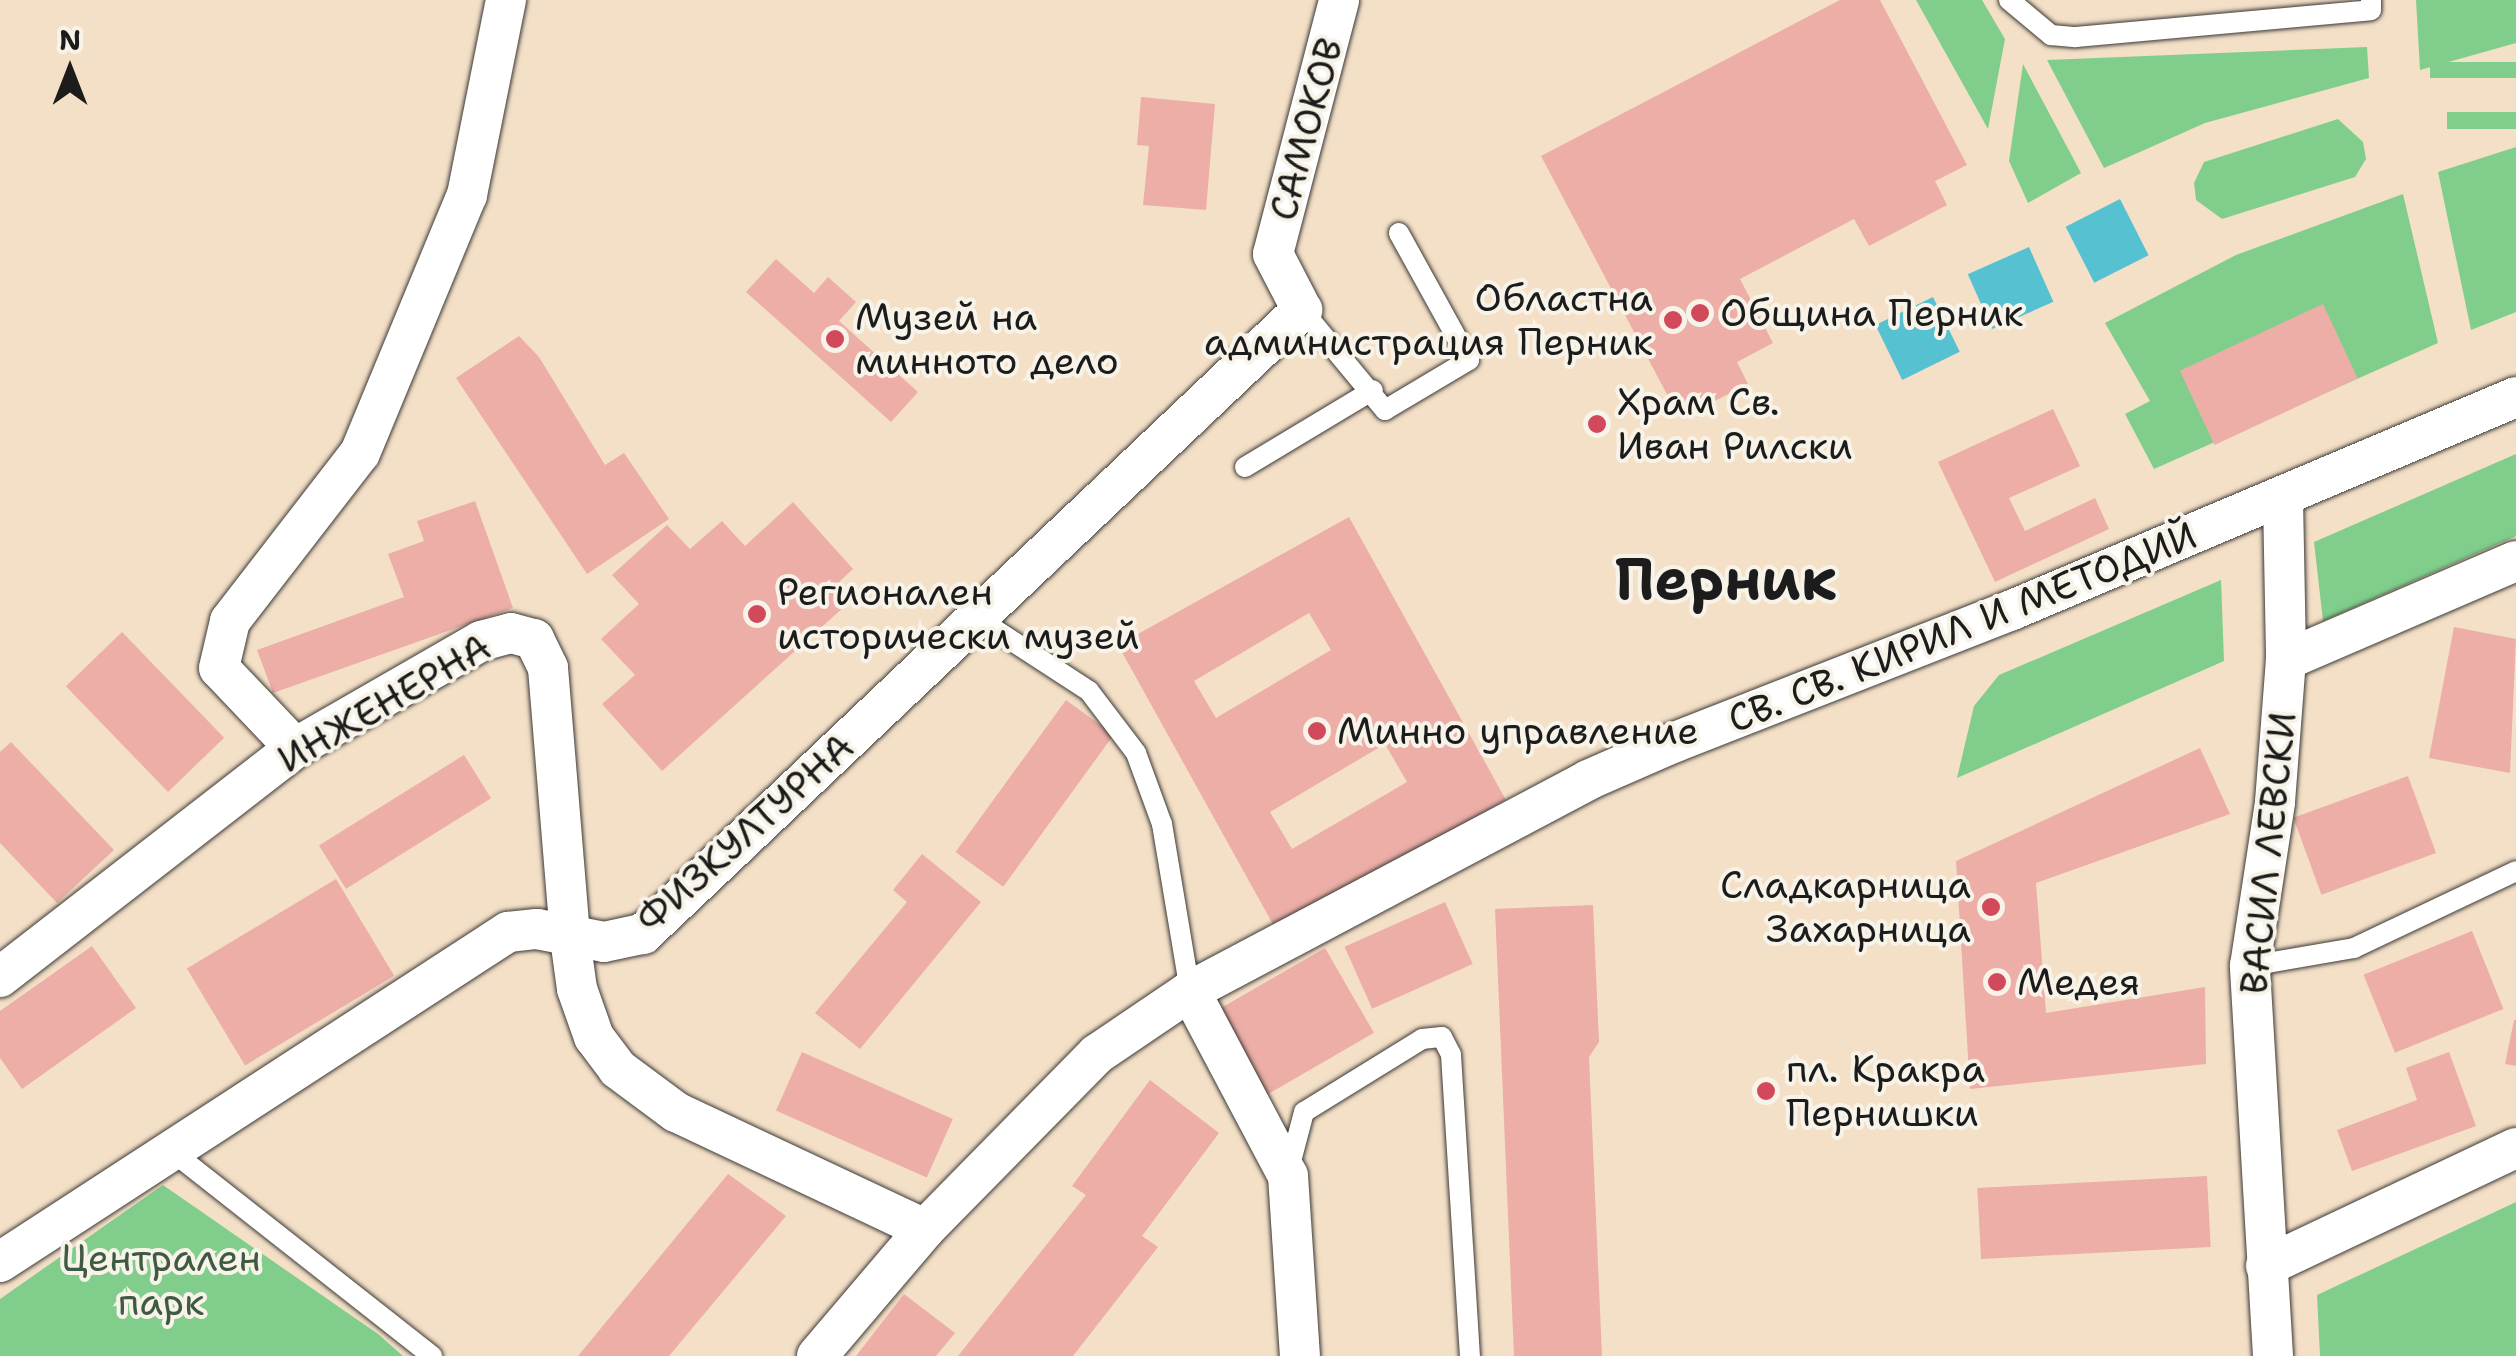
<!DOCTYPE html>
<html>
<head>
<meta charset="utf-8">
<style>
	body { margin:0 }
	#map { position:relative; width:2516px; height:1356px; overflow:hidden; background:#f4e0c7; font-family:"Shantell Sans",sans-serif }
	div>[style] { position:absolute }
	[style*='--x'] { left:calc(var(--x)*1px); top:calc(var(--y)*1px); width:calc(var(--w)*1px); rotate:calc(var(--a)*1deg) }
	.green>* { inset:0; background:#81ce8c; transform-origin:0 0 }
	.water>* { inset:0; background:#56c1d1; transform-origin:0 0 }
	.building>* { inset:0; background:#ecaea7; transform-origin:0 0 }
	.roads { filter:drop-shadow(0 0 2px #3c3936) drop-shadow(0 0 2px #3c3936) }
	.lane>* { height:20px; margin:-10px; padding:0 10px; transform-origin:10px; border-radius:10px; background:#fff }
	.street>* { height:40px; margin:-20px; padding:0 20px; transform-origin:20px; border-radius:20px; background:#fff }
	.dots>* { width:28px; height:28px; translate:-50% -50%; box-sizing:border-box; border:5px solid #f7f3e8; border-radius:50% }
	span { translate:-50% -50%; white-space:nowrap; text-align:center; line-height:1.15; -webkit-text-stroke:8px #f7f3e8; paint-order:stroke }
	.street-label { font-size:38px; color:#1c1c1c }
	.poi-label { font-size:38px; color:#1c1c1c }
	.right { translate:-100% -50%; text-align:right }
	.left { translate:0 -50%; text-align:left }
	.park-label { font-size:38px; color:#3f5a43 }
	.town-label { font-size:58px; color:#1c1c1c; font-weight:700 }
	.north { position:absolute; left:20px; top:20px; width:100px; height:100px; -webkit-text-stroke:8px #f7f3e8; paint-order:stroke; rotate:0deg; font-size:28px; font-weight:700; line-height:40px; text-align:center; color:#1c1c1c }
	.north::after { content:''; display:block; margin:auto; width:35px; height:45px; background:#1c1c1c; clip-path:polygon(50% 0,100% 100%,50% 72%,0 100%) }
</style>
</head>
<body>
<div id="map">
	<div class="green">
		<div style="clip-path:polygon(1916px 0,1982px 0,2005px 39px,1988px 129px)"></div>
		<div style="clip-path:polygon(2416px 0,2516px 0,2516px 43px,2420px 70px)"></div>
		<div style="clip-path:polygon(2367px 47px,2369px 78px,2205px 123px,2104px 168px,2047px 60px)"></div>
		<div style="left:2516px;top:62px;width:16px;height:86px;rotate:90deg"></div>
		<div style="clip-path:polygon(2023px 64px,2081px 173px,2028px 203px,2009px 161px)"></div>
		<div style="left:2516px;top:112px;width:17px;height:69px;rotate:90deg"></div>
		<div style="clip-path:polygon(2338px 119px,2363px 142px,2366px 159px,2355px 177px,2222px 219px,2196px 200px,2194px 183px,2204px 162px)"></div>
		<div style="clip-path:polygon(2516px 147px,2516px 312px,2471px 330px,2438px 172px)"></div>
		<div style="clip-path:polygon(2403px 194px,2438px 343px,2154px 469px,2125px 414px,2150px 401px,2105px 323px,2236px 255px)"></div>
		<div style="clip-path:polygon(2516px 454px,2516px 536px,2323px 621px,2314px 542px)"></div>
		<div style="clip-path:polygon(2221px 580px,2224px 661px,1957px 778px,1974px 706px,1999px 675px)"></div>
		<div style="clip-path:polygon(163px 1185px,378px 1334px,403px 1356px,0 1356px,0 1299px)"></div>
		<div style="clip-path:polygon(2516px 1202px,2516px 1356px,2320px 1356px,2317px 1295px)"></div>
	</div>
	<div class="water">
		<div style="left:2120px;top:199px;width:63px;height:61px;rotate:63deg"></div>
		<div style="left:2029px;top:247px;width:60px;height:67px;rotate:66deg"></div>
		<div style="left:1933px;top:297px;width:61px;height:64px;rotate:64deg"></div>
	</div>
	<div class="building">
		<div style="clip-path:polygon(1840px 0,1880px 0,1967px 165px,1935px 181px,1947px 205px,1869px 246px,1854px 219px,1740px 279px,1773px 343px,1737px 362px,1748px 384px,1680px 419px,1541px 156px)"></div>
		<div style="clip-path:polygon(1141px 97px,1215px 104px,1206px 210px,1143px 205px,1149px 146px,1137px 145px)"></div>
		<div style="clip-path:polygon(776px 259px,814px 293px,828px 277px,856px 302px,839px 321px,918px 392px,891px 422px,746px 292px)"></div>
		<div style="left:2323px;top:304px;width:82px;height:158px;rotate:65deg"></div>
		<div style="clip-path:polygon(519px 336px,539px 357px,605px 465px,624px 453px,669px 519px,587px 574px,456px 378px)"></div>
		<div style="clip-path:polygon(2053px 409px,2080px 466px,2009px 498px,2025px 531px,2095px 498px,2109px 529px,1995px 582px,1938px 462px)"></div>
		<div style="clip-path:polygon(475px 501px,513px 608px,273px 693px,257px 650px,404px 597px,388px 554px,424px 541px,417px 521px)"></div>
		<div style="clip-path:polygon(793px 502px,853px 569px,840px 581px,855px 597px,662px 771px,602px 704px,635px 675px,601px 639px,639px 604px,612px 575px,667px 525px,690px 549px,722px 521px,745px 546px)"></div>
		<div style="clip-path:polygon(evenodd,1349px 517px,1506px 800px,1275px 928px,1118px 645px,1349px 517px,1309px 613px,1331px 650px,1216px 718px,1194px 681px,1309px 613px,1349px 517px,1385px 744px,1407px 782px,1292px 849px,1270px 812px,1385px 744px)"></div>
		<div style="clip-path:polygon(2454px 627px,2516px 639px,2510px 773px,2429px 758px)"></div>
		<div style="left:122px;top:632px;width:147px;height:78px;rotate:46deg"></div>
		<div style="left:1066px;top:700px;width:59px;height:188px;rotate:36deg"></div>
		<div style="clip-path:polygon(11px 742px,114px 850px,57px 903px,0 843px,0 752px)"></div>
		<div style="clip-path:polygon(2200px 748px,2230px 814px,2036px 883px,2046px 1013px,2205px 987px,2206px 1064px,1970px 1089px,1956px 861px)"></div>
		<div style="left:464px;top:755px;width:51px;height:171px;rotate:58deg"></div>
		<div style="left:2408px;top:776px;width:82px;height:122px;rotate:70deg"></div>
		<div style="clip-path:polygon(922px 854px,981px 902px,860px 1049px,815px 1013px,907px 902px,893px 890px)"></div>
		<div style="left:336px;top:879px;width:113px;height:174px;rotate:59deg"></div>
		<div style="left:1445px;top:902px;width:68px;height:110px;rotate:66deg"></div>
		<div style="clip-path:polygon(1593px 905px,1599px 1042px,1589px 1057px,1602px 1356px,1514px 1356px,1495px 909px)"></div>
		<div style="left:2472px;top:931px;width:84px;height:117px;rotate:68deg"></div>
		<div style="clip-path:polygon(92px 946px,136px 1008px,22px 1089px,0 1058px,0 1011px)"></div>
		<div style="left:1325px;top:948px;width:98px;height:135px;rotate:60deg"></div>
		<div style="clip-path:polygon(2514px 1020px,2516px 1020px,2516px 1066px,2505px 1064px)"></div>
		<div style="left:802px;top:1052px;width:165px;height:64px;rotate:24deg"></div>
		<div style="clip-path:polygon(2449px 1052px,2476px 1126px,2352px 1171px,2337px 1130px,2417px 1100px,2406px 1068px)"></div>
		<div style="clip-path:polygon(1150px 1080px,1219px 1133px,1142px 1236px,1158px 1247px,1073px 1356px,958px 1356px,1086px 1195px,1072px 1186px)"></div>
		<div style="clip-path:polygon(728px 1174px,786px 1216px,669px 1356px,578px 1356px)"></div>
		<div style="left:2207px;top:1176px;width:71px;height:230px;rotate:87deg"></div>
		<div style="clip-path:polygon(904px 1294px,955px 1333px,936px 1356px,856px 1356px)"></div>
	</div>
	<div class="roads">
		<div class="lane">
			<div style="--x:2009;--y:0;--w:55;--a:39.8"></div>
			<div style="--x:2051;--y:35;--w:25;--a:5"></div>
			<div style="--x:2076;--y:37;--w:296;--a:-5.2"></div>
			<div style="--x:2371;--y:10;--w:10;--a:-90"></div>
			<div style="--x:1302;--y:310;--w:130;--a:50.3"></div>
			<div style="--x:1385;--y:410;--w:98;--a:-30.8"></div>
			<div style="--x:1469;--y:360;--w:145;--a:-118.9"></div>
			<div style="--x:1245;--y:467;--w:149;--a:-31"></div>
			<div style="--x:977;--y:618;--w:134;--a:33.1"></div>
			<div style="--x:1089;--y:691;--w:78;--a:52.8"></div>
			<div style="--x:1136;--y:753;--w:76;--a:69.9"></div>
			<div style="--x:1162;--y:824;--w:169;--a:80.5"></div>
			<div style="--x:2250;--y:966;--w:106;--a:-9.8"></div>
			<div style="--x:2354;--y:948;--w:179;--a:-25.4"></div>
			<div style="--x:169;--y:1149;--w:335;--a:38.2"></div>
			<div style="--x:1289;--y:1169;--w:59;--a:-75.3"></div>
			<div style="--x:1304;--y:1112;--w:139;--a:-31.7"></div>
			<div style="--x:1422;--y:1039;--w:20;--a:-6"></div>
			<div style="--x:1442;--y:1037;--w:20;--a:63"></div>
			<div style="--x:1451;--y:1055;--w:302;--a:86.4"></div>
		</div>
		<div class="street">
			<div style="--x:2283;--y:499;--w:161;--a:88.9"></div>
			<div style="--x:295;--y:748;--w:110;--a:-133.5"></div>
			<div style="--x:219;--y:668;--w:48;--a:-76.8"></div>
			<div style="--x:230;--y:621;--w:212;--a:-52.3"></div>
			<div style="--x:360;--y:453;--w:279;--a:-67.5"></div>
			<div style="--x:467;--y:195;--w:199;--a:-78.7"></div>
			<div style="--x:0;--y:977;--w:373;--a:-37.8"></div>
			<div style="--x:295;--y:748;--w:215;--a:-29.9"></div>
			<div style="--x:481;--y:641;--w:31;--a:-15"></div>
			<div style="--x:511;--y:633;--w:24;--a:15"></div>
			<div style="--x:534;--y:639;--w:32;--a:64"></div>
			<div style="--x:548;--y:668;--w:271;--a:85.3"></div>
			<div style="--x:570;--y:938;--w:51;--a:82.2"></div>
			<div style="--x:577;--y:989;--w:51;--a:70.5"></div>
			<div style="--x:594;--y:1037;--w:40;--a:53"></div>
			<div style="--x:618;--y:1069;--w:72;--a:36.6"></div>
			<div style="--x:676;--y:1112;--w:275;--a:25.2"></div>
			<div style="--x:1190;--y:991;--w:209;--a:62.1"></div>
			<div style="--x:1288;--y:1176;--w:180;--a:86.2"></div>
			<div style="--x:0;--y:1262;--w:606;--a:-33.01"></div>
			<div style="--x:508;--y:932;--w:29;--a:-6"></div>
			<div style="--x:537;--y:929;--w:68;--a:11"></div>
			<div style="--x:604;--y:942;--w:40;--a:-12"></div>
			<div style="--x:643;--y:934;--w:908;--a:-43.44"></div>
			<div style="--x:1302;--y:310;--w:63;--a:-117.4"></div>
			<div style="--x:1273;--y:254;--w:262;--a:-75.4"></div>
			<div style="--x:2266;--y:1266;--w:276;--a:-25.3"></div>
			<div style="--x:817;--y:1356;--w:167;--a:-49.6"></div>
			<div style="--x:925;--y:1229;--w:245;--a:-45.5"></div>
			<div style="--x:1097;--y:1054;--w:112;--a:-34.1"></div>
			<div style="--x:1190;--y:991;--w:450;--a:-27.9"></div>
			<div style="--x:1588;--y:780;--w:95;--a:-23.6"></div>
			<div style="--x:1675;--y:742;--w:362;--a:-21.4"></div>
			<div style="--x:2012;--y:610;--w:547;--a:-22.91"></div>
			<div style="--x:2273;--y:1356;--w:391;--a:-93.4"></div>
			<div style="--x:2250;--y:966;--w:166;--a:-81.3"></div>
			<div style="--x:2275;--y:802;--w:142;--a:-85.6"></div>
			<div style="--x:2286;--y:660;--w:250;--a:-23.3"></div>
		</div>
	</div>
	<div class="dots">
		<div style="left:1700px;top:313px;background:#d1495b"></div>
		<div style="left:1673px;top:320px;background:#d1495b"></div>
		<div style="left:835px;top:339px;background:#d1495b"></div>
		<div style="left:1597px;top:424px;background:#d1495b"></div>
		<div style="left:757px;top:614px;background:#d1495b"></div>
		<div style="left:1317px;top:731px;background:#d1495b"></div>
		<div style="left:1991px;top:907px;background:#d1495b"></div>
		<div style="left:1997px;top:982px;background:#d1495b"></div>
		<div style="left:1766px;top:1091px;background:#d1495b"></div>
	</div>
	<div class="street-label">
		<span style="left:1306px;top:129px;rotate:-75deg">САМОКОВ</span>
		<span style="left:1962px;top:627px;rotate:-22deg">СВ. СВ. КИРИЛ И МЕТОДИЙ</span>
		<span style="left:384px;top:703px;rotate:-30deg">ИНЖЕНЕРНА</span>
		<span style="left:745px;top:833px;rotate:-42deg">ФИЗКУЛТУРНА</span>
		<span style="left:2268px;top:853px;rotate:-84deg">ВАСИЛ ЛЕВСКИ</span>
	</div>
	<div class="poi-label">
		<span class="right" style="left:1653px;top:320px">Областна<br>администрация Перник</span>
		<span class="left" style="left:1720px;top:313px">Община Перник</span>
		<span class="left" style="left:855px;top:339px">Музей на<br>минното дело</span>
		<span class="left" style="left:1617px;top:424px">Храм Св.<br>Иван Рилски</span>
		<span class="left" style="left:777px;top:614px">Регионален<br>исторически музей</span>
		<span class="left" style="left:1337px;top:731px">Минно управление</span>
		<span class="right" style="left:1971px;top:907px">Сладкарница<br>Захарница</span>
		<span class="left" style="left:2017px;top:982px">Медея</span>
		<span class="left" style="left:1786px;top:1091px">пл. Кракра<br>Пернишки</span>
	</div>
	<div class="park-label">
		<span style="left:161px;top:1280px">Централен<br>парк</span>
	</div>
	<div class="town-label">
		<span style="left:1726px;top:579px">Перник</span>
	</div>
	<div class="north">N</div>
</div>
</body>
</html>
